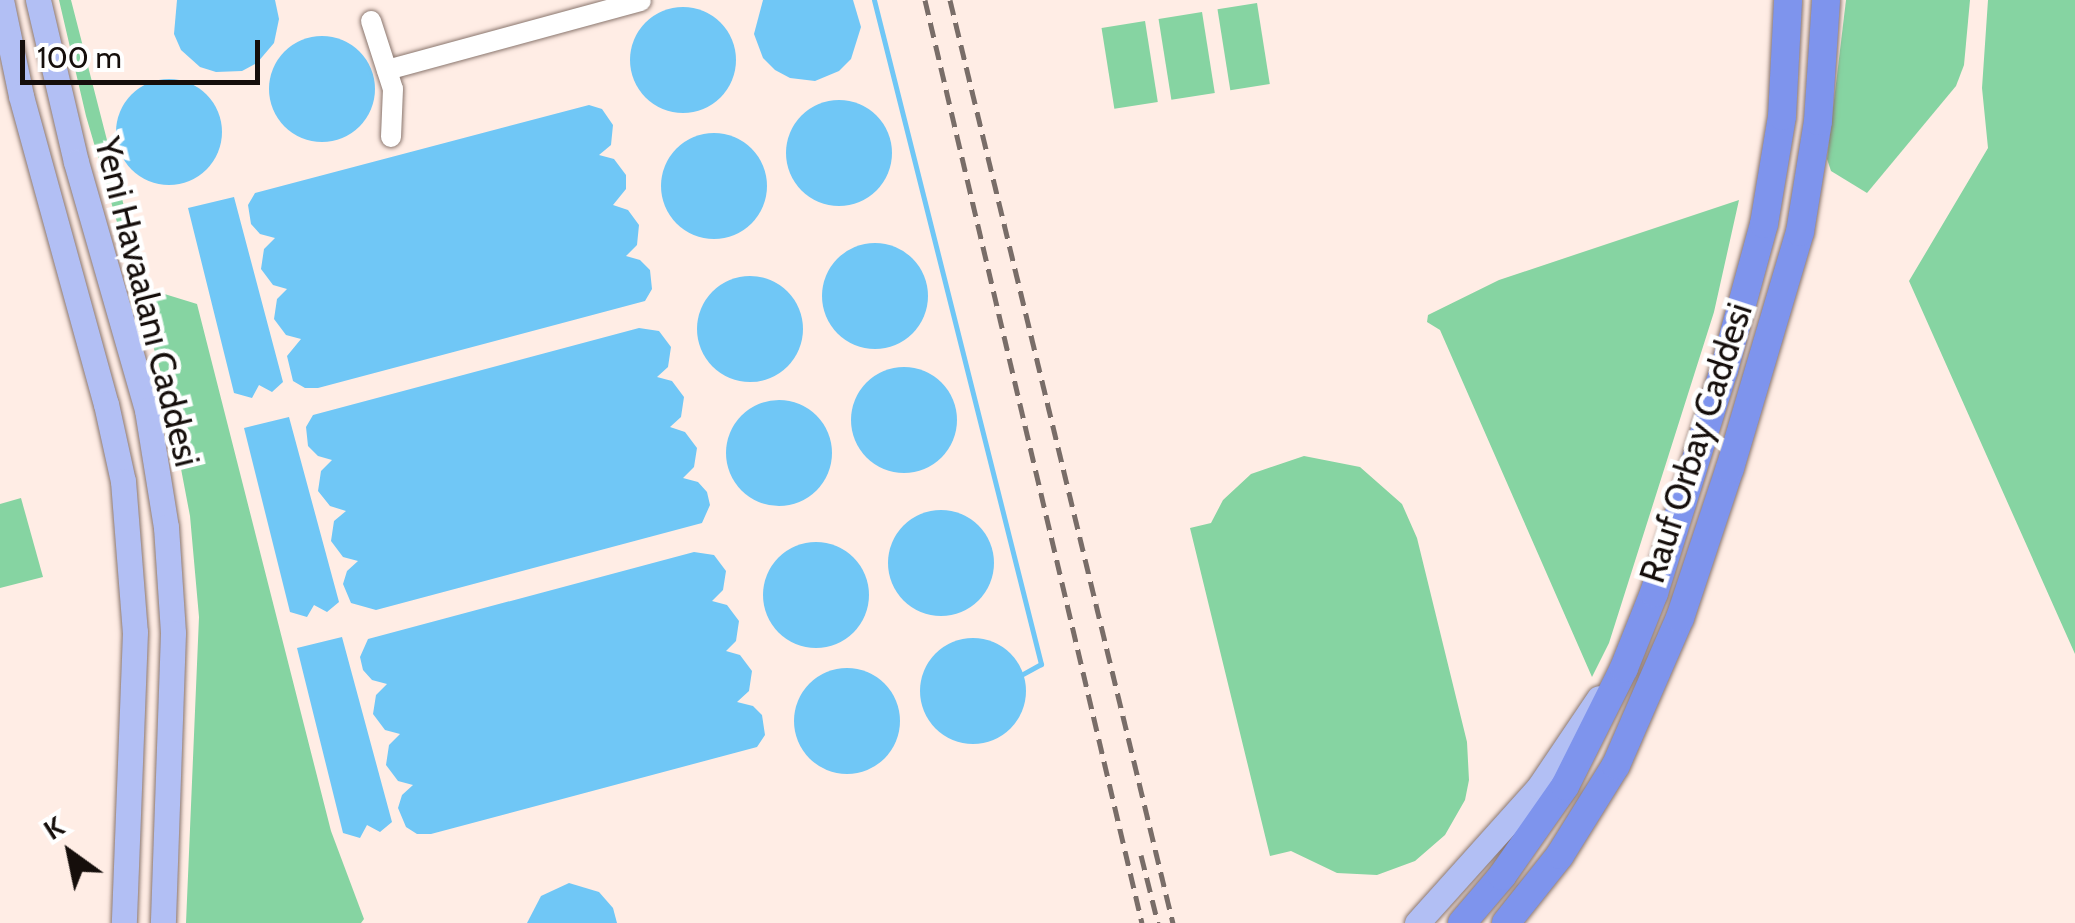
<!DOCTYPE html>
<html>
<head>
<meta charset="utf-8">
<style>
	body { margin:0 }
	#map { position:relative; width:2075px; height:923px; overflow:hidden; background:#ffede5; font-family:Cabin,sans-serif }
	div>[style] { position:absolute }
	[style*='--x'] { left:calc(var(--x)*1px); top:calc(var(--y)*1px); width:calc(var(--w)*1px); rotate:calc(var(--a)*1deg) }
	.green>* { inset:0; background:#86d4a2; transform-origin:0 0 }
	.water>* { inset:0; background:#70c7f6 }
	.round { border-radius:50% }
	.stream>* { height:5px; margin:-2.5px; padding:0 2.5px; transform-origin:2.5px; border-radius:2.5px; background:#70c7f6 }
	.roads { filter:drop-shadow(0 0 2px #8a766e) drop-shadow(0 0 2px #8a766e) }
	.minor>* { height:20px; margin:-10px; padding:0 10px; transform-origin:10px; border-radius:10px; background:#fff }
	.major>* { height:25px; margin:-12.5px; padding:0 12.5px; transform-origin:12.5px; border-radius:12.5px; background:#b2bff4 }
	.highway>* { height:28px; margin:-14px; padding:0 14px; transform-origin:14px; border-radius:14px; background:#7e94ed }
	.rail>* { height:5px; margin-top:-2.5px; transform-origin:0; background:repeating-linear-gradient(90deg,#796d68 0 15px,transparent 0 23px) }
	span { translate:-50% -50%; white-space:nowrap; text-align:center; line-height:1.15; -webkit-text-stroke:9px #fff; paint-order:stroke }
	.street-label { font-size:35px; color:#150e0b }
	.north { position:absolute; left:20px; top:803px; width:100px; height:100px; -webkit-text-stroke:8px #fff; paint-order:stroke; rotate:327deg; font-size:28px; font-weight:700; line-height:40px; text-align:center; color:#150e0b }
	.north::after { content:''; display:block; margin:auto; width:35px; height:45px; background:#150e0b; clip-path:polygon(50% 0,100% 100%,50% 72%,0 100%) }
	.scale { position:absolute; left:20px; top:40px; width:240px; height:45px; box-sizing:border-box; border:5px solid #150e0b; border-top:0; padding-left:12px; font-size:30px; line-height:35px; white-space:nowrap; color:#150e0b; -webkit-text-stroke:8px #fff; paint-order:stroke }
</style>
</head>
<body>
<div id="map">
	<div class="green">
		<div style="clip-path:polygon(59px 0,71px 0,145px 288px,197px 304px,331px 831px,364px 919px,361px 923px,186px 923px,199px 617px,190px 516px,166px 390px,86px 116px)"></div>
		<div style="clip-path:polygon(1846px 0,1970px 0,1964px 65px,1956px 86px,1867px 193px,1831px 171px,1827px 159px)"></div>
		<div style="clip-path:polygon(1988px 0,2075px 0,2075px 654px,1909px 281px,1988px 148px,1982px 88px)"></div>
		<div style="left:1257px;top:3px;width:82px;height:40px;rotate:81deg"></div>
		<div style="left:1202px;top:12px;width:82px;height:44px;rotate:81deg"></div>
		<div style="left:1145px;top:21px;width:82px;height:44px;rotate:81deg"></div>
		<div style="clip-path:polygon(1739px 200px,1714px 312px,1609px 643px,1592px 677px,1440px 330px,1427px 322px,1428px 315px,1499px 280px)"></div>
		<div style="clip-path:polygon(1304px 456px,1360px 467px,1402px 504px,1417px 538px,1467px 742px,1469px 780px,1465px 800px,1445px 835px,1415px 861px,1377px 875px,1337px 873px,1291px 851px,1270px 856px,1190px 528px,1211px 523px,1223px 500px,1251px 474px)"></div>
		<div style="clip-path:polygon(21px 498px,43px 577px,0 588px,0 504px)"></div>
	</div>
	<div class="water">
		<div style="clip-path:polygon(177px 0,275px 0,279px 19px,274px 43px,257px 63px,242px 71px,216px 72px,200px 67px,181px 50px,174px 34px)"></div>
		<div style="clip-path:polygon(763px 0,853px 0,861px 27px,851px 59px,839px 71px,815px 81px,790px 78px,775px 70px,763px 58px,754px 34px)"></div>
		<div class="round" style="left:630px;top:7px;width:106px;height:106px"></div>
		<div class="round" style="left:269px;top:36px;width:106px;height:106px"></div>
		<div class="round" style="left:116px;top:79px;width:106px;height:106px"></div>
		<div class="round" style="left:786px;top:100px;width:106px;height:106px"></div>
		<div style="clip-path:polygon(589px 105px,602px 109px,613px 125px,611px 145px,599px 155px,614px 159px,626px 175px,626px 189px,613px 205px,628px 210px,639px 225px,637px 245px,626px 256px,640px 260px,650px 270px,652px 289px,645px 301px,318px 388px,305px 388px,293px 381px,287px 356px,301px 339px,286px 335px,274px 319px,277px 299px,287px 289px,273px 285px,261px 269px,264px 249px,275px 238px,260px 234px,251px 224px,248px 205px,255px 193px)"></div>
		<div class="round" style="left:661px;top:133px;width:106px;height:106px"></div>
		<div style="clip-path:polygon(234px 197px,283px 382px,272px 392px,259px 385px,252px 398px,234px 393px,188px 208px)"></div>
		<div class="round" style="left:822px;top:243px;width:106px;height:106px"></div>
		<div class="round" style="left:697px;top:276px;width:106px;height:106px"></div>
		<div style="clip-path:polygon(639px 328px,659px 331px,671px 347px,668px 367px,657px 377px,672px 381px,684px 397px,681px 417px,670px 427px,685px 432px,697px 448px,694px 467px,683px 478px,698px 482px,707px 492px,710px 505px,702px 523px,376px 610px,351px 603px,343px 584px,347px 571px,358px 561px,343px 557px,331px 541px,334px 521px,346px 511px,330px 506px,318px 491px,321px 471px,332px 460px,318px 456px,308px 446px,306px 427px,313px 415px)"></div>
		<div class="round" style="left:851px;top:367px;width:106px;height:106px"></div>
		<div class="round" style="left:726px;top:400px;width:106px;height:106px"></div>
		<div style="clip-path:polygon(289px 417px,339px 602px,327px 612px,314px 605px,307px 617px,290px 612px,244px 428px)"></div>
		<div class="round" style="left:888px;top:510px;width:106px;height:106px"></div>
		<div class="round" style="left:763px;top:542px;width:106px;height:106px"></div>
		<div style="clip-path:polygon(694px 552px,714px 555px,726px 571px,723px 590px,712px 601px,727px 605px,739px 621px,736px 641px,726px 651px,740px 655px,752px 671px,749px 691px,737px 702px,753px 706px,762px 715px,765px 735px,757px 747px,431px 834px,417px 834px,406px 827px,398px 808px,402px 795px,413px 785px,398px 781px,386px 765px,389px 745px,400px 734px,385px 730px,373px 714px,376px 695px,387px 684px,372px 680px,363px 670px,360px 657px,368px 639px)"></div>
		<div style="clip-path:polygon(342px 637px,392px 822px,380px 832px,367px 825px,360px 838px,343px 833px,297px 648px)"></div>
		<div class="round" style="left:920px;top:638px;width:106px;height:106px"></div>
		<div class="round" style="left:794px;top:668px;width:106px;height:106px"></div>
		<div style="clip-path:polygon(569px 883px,599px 892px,613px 908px,617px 923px,527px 923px,541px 896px)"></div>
	</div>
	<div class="stream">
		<div style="--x:874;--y:0;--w:685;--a:75.88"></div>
		<div style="--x:1041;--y:664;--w:21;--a:151"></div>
	</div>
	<div class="roads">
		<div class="minor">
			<div style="--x:371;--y:21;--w:71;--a:72.1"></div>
			<div style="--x:393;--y:89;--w:48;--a:92.4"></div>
			<div style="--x:387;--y:70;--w:263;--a:-15.2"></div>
		</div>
		<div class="major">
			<div style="--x:1;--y:0;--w:98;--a:78.2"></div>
			<div style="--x:21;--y:96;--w:320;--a:74.6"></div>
			<div style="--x:106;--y:404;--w:79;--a:77.6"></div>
			<div style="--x:123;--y:481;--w:151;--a:85.5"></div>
			<div style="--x:135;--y:632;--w:291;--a:92.2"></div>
			<div style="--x:38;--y:0;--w:166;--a:76.8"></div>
			<div style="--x:76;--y:162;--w:258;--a:74"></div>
			<div style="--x:147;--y:410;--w:119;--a:80.8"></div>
			<div style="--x:166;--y:527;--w:106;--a:86.2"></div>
			<div style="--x:173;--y:633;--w:290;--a:92"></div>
			<div style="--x:1417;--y:923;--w:183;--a:-48.1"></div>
			<div style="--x:1539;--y:787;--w:107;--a:-56"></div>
		</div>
		<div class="highway">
			<div style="--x:1462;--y:923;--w:62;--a:-49.6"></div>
			<div style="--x:1502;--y:876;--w:110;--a:-55"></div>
			<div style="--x:1565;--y:786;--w:132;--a:-63.4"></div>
			<div style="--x:1624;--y:668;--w:81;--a:-68.2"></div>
			<div style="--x:1654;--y:593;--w:234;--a:-72.6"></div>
			<div style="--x:1724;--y:370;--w:151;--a:-74.7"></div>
			<div style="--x:1764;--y:224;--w:109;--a:-80.5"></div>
			<div style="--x:1782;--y:116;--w:116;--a:-87"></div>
			<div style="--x:1506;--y:923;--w:87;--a:-51.5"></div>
			<div style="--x:1560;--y:855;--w:106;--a:-58.1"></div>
			<div style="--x:1616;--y:765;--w:160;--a:-66.5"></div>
			<div style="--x:1680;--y:618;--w:158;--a:-71.6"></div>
			<div style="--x:1730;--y:468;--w:246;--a:-73.5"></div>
			<div style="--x:1800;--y:232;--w:112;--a:-80.8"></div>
			<div style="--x:1818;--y:121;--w:121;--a:-86.2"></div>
		</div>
	</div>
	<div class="rail">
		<div style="--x:925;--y:0;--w:948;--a:76.77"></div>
		<div style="--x:950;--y:0;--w:950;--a:76.42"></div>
		<div style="--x:1141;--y:855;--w:70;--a:76"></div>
	</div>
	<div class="street-label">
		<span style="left:147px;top:302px;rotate:76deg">Yeni Havaalanı Caddesi</span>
		<span style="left:1696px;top:443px;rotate:-72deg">Rauf Orbay Caddesi</span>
	</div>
	<div class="north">K</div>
	<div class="scale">100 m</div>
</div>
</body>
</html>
